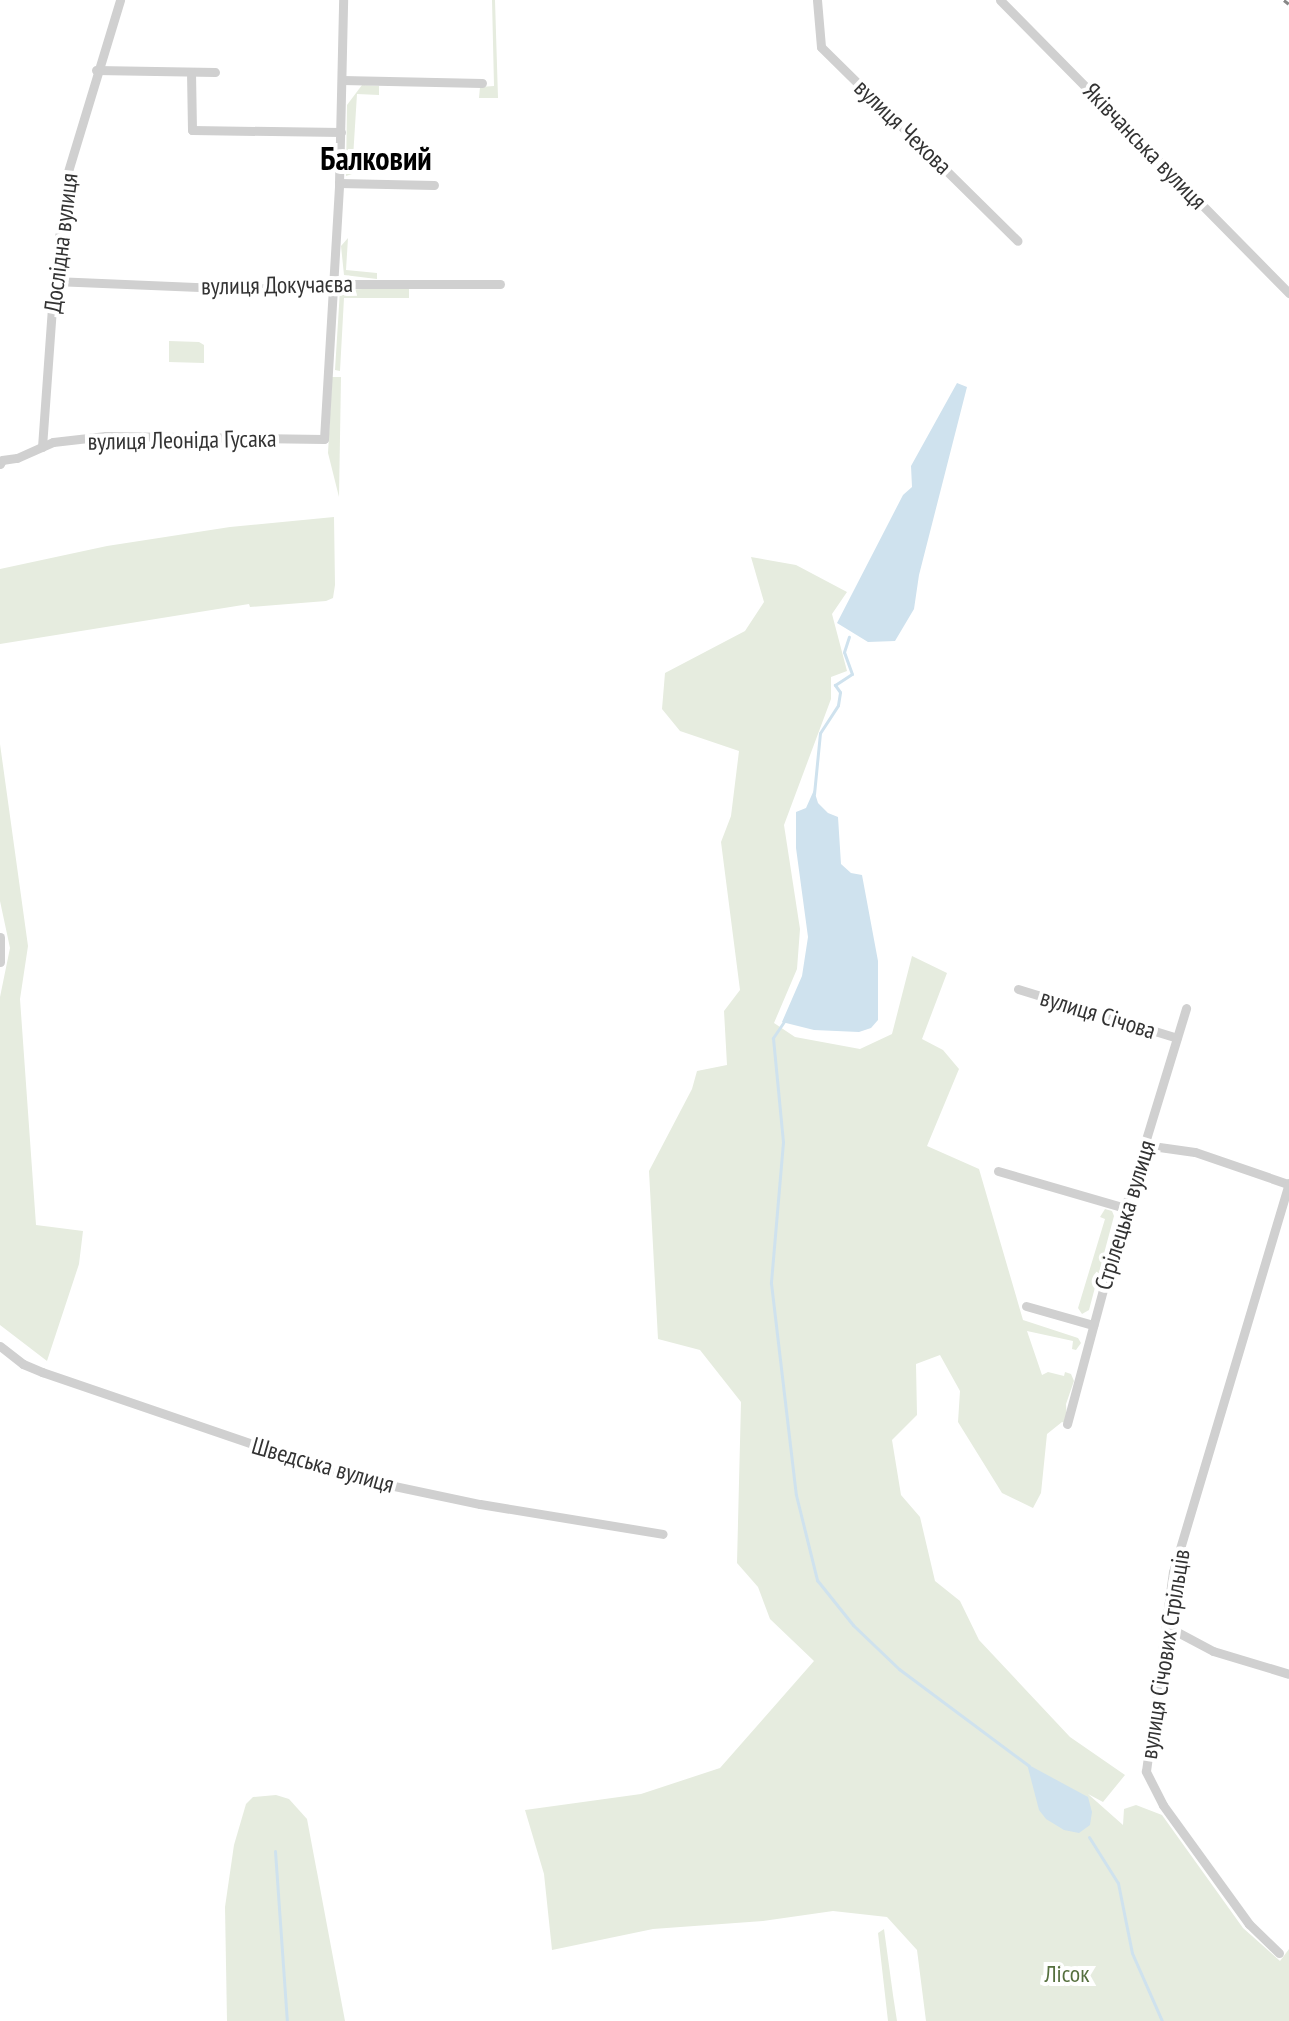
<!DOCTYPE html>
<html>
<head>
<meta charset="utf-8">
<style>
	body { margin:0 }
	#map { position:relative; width:1289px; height:2021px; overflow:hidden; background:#fff; font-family:"PT Sans Narrow",sans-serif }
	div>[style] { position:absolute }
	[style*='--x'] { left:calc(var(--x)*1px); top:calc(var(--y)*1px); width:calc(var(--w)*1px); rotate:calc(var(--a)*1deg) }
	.green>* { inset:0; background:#e6ecdf }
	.water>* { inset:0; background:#cfe2ee }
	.stream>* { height:3px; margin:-1.5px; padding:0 1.5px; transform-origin:1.5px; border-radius:1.5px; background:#cfe2ee }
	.street>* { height:9px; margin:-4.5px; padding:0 4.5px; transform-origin:4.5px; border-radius:4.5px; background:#d0d0d0 }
	.rail>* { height:3px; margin-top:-1.5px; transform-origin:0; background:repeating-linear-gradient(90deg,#888 0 8px,transparent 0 14px) }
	span { translate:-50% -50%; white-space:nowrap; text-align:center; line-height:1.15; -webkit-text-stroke:8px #fff; paint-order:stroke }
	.street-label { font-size:24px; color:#333 }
	.park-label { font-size:24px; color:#56703f }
	.district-label { font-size:32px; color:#000; font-weight:700 }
</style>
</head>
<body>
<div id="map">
	<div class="green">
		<div style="clip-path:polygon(492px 0,495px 0,498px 98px,479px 98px,480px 87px,494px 86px)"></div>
		<div style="clip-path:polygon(362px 85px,379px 86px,379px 95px,357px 94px,352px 174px,346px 176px,347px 105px)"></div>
		<div style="clip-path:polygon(348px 238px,346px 270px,377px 273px,377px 279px,344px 275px,341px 246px)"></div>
		<div style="clip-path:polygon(409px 287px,409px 298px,344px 298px,340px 371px,335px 370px,340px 290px)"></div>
		<div style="clip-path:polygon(169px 341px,199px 342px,204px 345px,204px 363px,169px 362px)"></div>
		<div style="clip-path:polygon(332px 377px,341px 377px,339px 497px,328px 453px)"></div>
		<div style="clip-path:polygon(334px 517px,335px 585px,333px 598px,326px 601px,250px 607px,249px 604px,0 644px,0 569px,107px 546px,230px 527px)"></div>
		<div style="clip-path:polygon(751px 557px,796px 565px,847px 592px,832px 614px,847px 671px,831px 677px,831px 699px,784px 825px,800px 929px,797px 969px,774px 1023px,795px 1037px,860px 1049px,892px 1034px,912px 956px,947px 973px,922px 1039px,943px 1050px,959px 1069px,927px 1146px,979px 1169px,1023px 1320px,1078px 1338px,1081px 1343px,1076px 1350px,1072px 1349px,1073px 1341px,1027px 1331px,1042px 1375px,1048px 1372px,1064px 1376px,1065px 1372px,1071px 1374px,1074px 1381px,1066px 1404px,1067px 1424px,1062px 1422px,1047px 1434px,1041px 1493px,1033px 1508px,1002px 1493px,958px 1422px,960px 1391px,940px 1355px,916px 1364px,917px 1415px,892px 1440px,901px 1495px,920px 1517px,935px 1581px,960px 1601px,979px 1640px,1070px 1737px,1125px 1775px,1103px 1802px,1088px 1794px,1123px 1825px,1124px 1809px,1136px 1805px,1162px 1815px,1243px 1928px,1280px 1961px,1289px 1949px,1289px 2021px,926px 2021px,917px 1950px,887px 1917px,833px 1911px,763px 1921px,653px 1929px,552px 1950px,544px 1874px,525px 1810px,641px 1794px,720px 1768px,814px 1661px,770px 1619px,758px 1587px,737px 1563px,741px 1402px,700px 1350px,658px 1339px,649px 1171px,692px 1089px,697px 1071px,727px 1065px,724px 1011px,740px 990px,721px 842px,731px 816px,739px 751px,680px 731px,662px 709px,665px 673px,745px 631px,764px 602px)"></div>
		<div style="clip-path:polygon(0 744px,28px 946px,20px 999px,36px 1225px,83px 1231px,79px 1264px,47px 1361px,0 1325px,0 997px,10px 948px,0 901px)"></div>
		<div style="clip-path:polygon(1105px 1209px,1112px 1211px,1114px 1216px,1089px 1310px,1082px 1314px,1078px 1308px,1105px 1219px,1100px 1217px)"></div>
		<div style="clip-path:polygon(276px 1795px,289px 1799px,307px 1819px,345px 2021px,227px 2021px,225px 1907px,234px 1845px,246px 1804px,253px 1797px)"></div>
		<div style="clip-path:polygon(884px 1929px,893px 1995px,897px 2021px,888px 2021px,878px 1933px)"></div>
	</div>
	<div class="water">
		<div style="clip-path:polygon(957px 383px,967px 387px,919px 575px,914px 609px,895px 641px,868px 642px,837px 623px,903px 495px,912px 487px,911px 466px)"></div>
		<div style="clip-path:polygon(814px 790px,818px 803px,828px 813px,838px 817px,841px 864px,851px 873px,862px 875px,878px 961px,878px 1020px,871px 1028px,859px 1032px,814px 1030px,782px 1022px,802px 976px,808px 937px,796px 848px,796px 812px,806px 808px)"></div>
		<div style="clip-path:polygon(1027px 1764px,1088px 1797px,1092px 1812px,1090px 1825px,1079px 1833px,1064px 1830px,1046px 1819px,1039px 1810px)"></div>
	</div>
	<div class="stream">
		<div style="--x:814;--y:794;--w:61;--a:-84.4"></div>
		<div style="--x:820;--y:733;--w:33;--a:-57"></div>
		<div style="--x:838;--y:705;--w:13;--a:-81"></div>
		<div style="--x:840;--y:692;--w:9;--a:-126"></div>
		<div style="--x:835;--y:685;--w:20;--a:-33"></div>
		<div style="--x:852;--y:674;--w:23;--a:-110"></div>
		<div style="--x:844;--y:652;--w:16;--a:-72"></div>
		<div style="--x:785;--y:1020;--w:22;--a:124"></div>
		<div style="--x:773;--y:1038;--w:104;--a:84.5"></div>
		<div style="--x:783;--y:1142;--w:142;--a:94.9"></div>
		<div style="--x:771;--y:1283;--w:213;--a:83.3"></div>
		<div style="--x:796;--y:1495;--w:88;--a:76.1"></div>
		<div style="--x:817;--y:1580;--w:58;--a:51.3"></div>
		<div style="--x:853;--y:1625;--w:64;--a:43.7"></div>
		<div style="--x:899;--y:1669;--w:162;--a:36.7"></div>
		<div style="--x:1089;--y:1837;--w:54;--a:57.8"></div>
		<div style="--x:1118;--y:1883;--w:71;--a:78.7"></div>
		<div style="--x:1132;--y:1953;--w:74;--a:66.2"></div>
		<div style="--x:275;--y:1851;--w:170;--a:86"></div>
	</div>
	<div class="street">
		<div style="--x:817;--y:0;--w:47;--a:85.1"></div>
		<div style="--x:821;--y:47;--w:276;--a:44.6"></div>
		<div style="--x:1000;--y:0;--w:412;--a:45.4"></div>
		<div style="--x:96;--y:70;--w:119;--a:1"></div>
		<div style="--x:191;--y:72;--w:58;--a:89"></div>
		<div style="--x:192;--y:130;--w:149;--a:0.8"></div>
		<div style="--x:342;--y:80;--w:140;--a:1.2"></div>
		<div style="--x:339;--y:183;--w:95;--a:1.2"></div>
		<div style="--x:54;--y:281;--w:194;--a:2.4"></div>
		<div style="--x:248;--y:289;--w:84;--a:-3.4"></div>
		<div style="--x:332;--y:284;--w:168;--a:0"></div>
		<div style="--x:42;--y:447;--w:166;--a:-85.9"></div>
		<div style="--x:54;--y:281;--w:104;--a:-83.4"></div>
		<div style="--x:66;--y:178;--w:186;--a:-73.1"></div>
		<div style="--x:0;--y:464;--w:4;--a:-63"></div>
		<div style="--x:2;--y:460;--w:15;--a:-8"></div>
		<div style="--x:17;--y:458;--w:39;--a:-24"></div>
		<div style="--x:53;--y:442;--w:53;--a:-6.5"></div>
		<div style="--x:106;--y:436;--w:218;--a:0.8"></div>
		<div style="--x:324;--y:439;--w:256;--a:-86.6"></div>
		<div style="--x:339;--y:183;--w:183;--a:-88.7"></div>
		<div style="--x:0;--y:937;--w:25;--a:90"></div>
		<div style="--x:1018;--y:989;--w:166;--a:17.1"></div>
		<div style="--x:1145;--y:1145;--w:50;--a:8"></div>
		<div style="--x:1195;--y:1152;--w:98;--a:19"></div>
		<div style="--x:998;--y:1171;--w:132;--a:16.2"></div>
		<div style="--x:1026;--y:1306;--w:70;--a:15.8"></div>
		<div style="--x:0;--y:1346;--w:29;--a:38"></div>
		<div style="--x:23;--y:1364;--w:21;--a:23"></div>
		<div style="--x:42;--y:1372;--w:317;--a:18.9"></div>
		<div style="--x:342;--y:1475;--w:141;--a:11.9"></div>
		<div style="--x:480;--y:1504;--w:185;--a:9.3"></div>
		<div style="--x:1067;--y:1424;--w:224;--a:-75"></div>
		<div style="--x:1125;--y:1208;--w:209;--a:-73"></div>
		<div style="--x:1166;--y:1626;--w:53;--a:28"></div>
		<div style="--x:1213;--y:1651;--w:79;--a:16.8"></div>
		<div style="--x:1279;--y:1953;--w:42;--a:-136"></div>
		<div style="--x:1249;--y:1924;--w:147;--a:-125.9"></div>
		<div style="--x:1163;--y:1805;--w:38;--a:-117"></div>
		<div style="--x:1146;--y:1771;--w:201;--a:-82.3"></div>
		<div style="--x:1173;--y:1572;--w:406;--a:-73.4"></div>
	</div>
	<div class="rail">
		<div style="--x:1284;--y:0;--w:6;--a:39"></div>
	</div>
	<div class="street-label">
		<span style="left:903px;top:127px;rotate:44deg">вулиця Чехова</span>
		<span style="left:1145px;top:146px;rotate:46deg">Яківчанська вулиця</span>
		<span style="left:61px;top:243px;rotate:-83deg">Дослідна вулиця</span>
		<span style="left:277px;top:285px;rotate:-1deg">вулиця Докучаєва</span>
		<span style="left:182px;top:440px;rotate:-1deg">вулиця Леоніда Гусака</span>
		<span style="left:1098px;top:1014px;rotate:17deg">вулиця Січова</span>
		<span style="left:1125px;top:1215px;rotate:-73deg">Стрілецька вулиця</span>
		<span style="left:323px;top:1465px;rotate:16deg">Шведська вулиця</span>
		<span style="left:1165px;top:1654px;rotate:-81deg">вулиця Січових Стрільців</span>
	</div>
	<div class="park-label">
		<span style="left:1067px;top:1974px">Лісок</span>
	</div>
	<div class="district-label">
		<span style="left:376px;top:158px">Балковий</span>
	</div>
</div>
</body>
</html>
